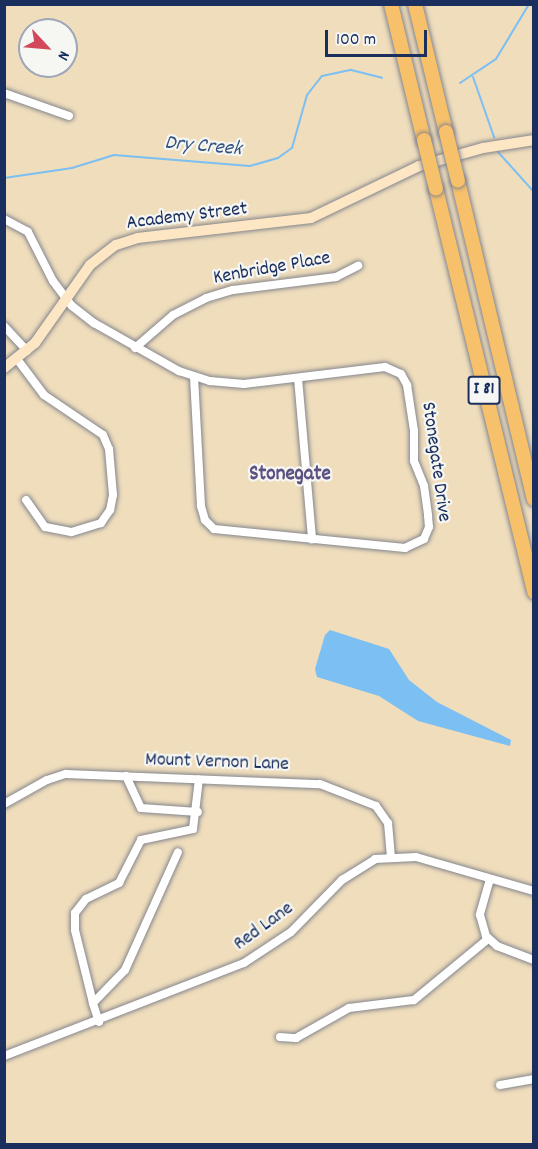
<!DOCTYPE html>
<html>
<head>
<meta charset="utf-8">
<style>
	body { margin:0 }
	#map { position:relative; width:538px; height:1149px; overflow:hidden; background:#efddbc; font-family:Dekko,sans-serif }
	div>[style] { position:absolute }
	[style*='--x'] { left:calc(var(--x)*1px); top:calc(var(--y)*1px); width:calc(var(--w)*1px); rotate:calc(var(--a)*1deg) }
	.water>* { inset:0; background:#7cbff2 }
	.stream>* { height:2px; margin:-1px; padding:0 1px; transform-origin:1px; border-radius:1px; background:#7cbff2 }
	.roads { filter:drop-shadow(0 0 2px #85868d) drop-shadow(0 0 2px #85868d) }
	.street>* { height:8px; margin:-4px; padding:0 4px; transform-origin:4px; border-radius:4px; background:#fff }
	.secondary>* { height:10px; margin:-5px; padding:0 5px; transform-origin:5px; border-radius:5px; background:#fce6c4 }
	.highway>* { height:14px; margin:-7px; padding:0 7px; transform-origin:7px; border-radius:7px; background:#f7c06b }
	.bridges { filter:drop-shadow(0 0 2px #85868d) drop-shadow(0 0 2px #85868d) }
	.highway-bridge>* { height:14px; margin:-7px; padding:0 7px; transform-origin:7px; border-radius:7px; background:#f7c06b }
	span { translate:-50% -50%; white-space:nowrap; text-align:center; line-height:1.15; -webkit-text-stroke:4.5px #f6f6f2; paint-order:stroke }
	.shield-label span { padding:2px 4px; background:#f6f6f2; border:2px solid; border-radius:4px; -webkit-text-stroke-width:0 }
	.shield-label { font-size:18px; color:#1b2f5e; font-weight:700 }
	.street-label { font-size:20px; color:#1b2f5e }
	.water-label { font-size:21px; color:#335383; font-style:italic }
	.neighbourhood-label { font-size:21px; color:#5b5182; font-weight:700 }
	.frame { position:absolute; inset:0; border:6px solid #1b2f5e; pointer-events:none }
	.north { position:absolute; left:18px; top:18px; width:60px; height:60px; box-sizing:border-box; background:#f6f6f2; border:2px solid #9ea6b7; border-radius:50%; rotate:116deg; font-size:16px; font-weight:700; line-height:24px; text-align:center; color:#1b2f5e }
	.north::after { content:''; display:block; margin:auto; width:21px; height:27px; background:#d1495b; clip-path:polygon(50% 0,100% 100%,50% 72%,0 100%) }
	.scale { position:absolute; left:325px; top:30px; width:102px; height:27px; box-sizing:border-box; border:3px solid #1b2f5e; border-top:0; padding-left:8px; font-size:18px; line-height:21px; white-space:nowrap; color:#1b2f5e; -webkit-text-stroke:4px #f6f6f2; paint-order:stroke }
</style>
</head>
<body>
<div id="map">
	<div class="water">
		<div style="clip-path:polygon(330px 630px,389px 649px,409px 680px,437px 702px,511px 740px,510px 746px,418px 721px,379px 696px,317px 677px,315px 669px,325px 635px)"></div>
	</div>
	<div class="stream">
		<div style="--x:473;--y:77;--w:64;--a:70.7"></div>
		<div style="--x:460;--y:83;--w:43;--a:-33.7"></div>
		<div style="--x:496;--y:59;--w:64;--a:-59"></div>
		<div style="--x:498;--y:152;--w:54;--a:48"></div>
		<div style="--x:4;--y:178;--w:69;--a:-8.4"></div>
		<div style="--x:72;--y:168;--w:44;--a:-17.2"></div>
		<div style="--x:114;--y:155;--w:136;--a:4.6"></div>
		<div style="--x:250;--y:166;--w:29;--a:-16"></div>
		<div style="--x:278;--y:158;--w:17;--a:-36"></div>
		<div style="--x:292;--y:148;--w:55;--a:-74.2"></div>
		<div style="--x:307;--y:95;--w:24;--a:-52"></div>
		<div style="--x:322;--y:76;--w:30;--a:-12"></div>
		<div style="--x:351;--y:70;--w:32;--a:14"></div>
	</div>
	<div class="roads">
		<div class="street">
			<div style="--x:4;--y:93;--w:69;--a:19.5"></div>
			<div style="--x:4;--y:219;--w:27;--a:28"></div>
			<div style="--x:28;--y:232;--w:55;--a:63"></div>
			<div style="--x:53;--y:281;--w:31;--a:53"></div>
			<div style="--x:72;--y:306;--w:28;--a:38"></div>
			<div style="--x:94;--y:323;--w:98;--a:29.5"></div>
			<div style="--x:179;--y:371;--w:33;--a:18"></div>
			<div style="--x:210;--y:381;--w:34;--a:5"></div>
			<div style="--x:244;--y:384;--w:142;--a:-6.9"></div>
			<div style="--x:385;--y:367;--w:17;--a:24"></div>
			<div style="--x:401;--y:374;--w:13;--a:61"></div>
			<div style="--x:407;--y:385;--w:47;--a:81.3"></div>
			<div style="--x:414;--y:431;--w:30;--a:90"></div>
			<div style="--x:414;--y:461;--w:27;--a:68"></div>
			<div style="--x:424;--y:486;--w:30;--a:82"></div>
			<div style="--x:428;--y:516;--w:11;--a:85"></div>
			<div style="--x:429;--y:527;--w:13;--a:113"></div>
			<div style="--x:424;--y:539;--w:21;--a:155"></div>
			<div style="--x:405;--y:548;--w:192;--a:-174.3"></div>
			<div style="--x:214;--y:529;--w:13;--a:-135"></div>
			<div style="--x:205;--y:520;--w:15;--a:-106"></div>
			<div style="--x:201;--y:506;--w:129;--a:-93.1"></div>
			<div style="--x:4;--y:326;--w:34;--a:47"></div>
			<div style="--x:135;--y:348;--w:50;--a:-41"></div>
			<div style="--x:173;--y:315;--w:37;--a:-27"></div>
			<div style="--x:206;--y:298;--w:28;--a:-17"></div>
			<div style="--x:233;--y:290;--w:104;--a:-7.2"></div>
			<div style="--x:336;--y:277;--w:25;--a:-27"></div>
			<div style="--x:17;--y:359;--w:45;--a:53.1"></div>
			<div style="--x:44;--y:395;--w:71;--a:34.1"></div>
			<div style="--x:103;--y:435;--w:15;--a:67"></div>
			<div style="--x:109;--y:449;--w:46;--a:85"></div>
			<div style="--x:113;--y:495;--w:15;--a:101"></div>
			<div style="--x:110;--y:510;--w:16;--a:125"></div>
			<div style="--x:101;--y:523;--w:31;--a:163"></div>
			<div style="--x:71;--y:532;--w:26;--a:-169"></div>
			<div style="--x:45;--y:527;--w:33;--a:-125"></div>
			<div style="--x:298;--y:378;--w:162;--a:85"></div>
			<div style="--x:126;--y:776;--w:35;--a:65"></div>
			<div style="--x:141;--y:808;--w:57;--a:4"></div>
			<div style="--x:4;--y:804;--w:49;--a:-29.2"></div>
			<div style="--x:47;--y:780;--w:20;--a:-18"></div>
			<div style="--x:66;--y:774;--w:254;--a:2.3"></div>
			<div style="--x:320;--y:784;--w:60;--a:21.4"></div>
			<div style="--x:376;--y:806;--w:21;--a:55"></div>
			<div style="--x:388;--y:823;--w:33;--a:85"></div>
			<div style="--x:490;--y:879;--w:37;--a:106"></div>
			<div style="--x:480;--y:915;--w:22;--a:74"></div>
			<div style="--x:486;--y:936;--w:15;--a:42"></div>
			<div style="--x:497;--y:946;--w:40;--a:21"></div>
			<div style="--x:93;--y:1003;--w:75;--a:-103.9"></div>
			<div style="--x:75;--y:930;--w:17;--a:-90"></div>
			<div style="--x:75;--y:913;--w:18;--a:-52"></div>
			<div style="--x:86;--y:899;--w:37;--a:-26"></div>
			<div style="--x:119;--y:883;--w:48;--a:-62.9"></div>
			<div style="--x:141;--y:840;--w:53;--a:-11.9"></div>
			<div style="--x:193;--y:829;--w:50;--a:-83.2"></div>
			<div style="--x:99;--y:1022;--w:20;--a:-108"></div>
			<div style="--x:93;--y:1003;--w:46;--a:-45.9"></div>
			<div style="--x:125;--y:970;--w:129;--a:-65.8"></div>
			<div style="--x:280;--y:1037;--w:16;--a:4"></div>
			<div style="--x:296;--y:1038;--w:61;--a:-29.5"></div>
			<div style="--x:349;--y:1008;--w:65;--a:-7"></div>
			<div style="--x:414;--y:1000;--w:96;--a:-39.5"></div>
			<div style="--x:4;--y:1056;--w:257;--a:-21.2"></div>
			<div style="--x:244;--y:963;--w:56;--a:-33.4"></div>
			<div style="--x:291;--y:932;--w:73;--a:-45.6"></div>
			<div style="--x:342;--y:880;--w:39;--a:-32"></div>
			<div style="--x:375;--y:859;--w:41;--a:-2.8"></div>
			<div style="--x:416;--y:857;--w:123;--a:16.1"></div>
			<div style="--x:500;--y:1085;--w:35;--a:-10"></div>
		</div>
		<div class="secondary">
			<div style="--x:4;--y:368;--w:40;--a:-39"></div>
			<div style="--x:35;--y:343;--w:95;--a:-54.8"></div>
			<div style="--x:90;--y:265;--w:33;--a:-38"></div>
			<div style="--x:116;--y:245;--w:23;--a:-18"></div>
			<div style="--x:138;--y:238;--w:174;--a:-6.6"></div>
			<div style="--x:311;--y:218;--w:120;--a:-25.7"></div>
			<div style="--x:419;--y:166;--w:66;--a:-15.7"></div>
			<div style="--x:483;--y:148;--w:52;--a:-8.9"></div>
		</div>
		<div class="highway">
			<div style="--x:391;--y:4;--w:140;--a:76.4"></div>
			<div style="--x:415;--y:4;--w:132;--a:76.4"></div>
			<div style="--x:458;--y:181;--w:327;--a:76.6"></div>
			<div style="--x:436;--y:189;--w:415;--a:76.3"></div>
		</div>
	</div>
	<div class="bridges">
		<div class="highway-bridge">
			<div style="--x:446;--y:132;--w:50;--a:76.2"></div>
			<div style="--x:424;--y:140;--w:50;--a:76.2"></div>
		</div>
	</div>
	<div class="shield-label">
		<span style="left:484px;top:390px">I 81</span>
	</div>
	<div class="street-label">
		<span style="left:187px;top:217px;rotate:-7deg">Academy Street</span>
		<span style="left:272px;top:269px;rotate:-10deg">Kenbridge Place</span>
		<span style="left:435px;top:462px;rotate:82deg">Stonegate Drive</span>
		<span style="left:217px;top:763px;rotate:2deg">Mount Vernon Lane</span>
		<span style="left:264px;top:927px;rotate:-36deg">Red Lane</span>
	</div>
	<div class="water-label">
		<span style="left:203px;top:147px;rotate:5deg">Dry Creek</span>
	</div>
	<div class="neighbourhood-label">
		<span style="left:290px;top:475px">Stonegate</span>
	</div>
	<div class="frame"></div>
	<div class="north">N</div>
	<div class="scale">100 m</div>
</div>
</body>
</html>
